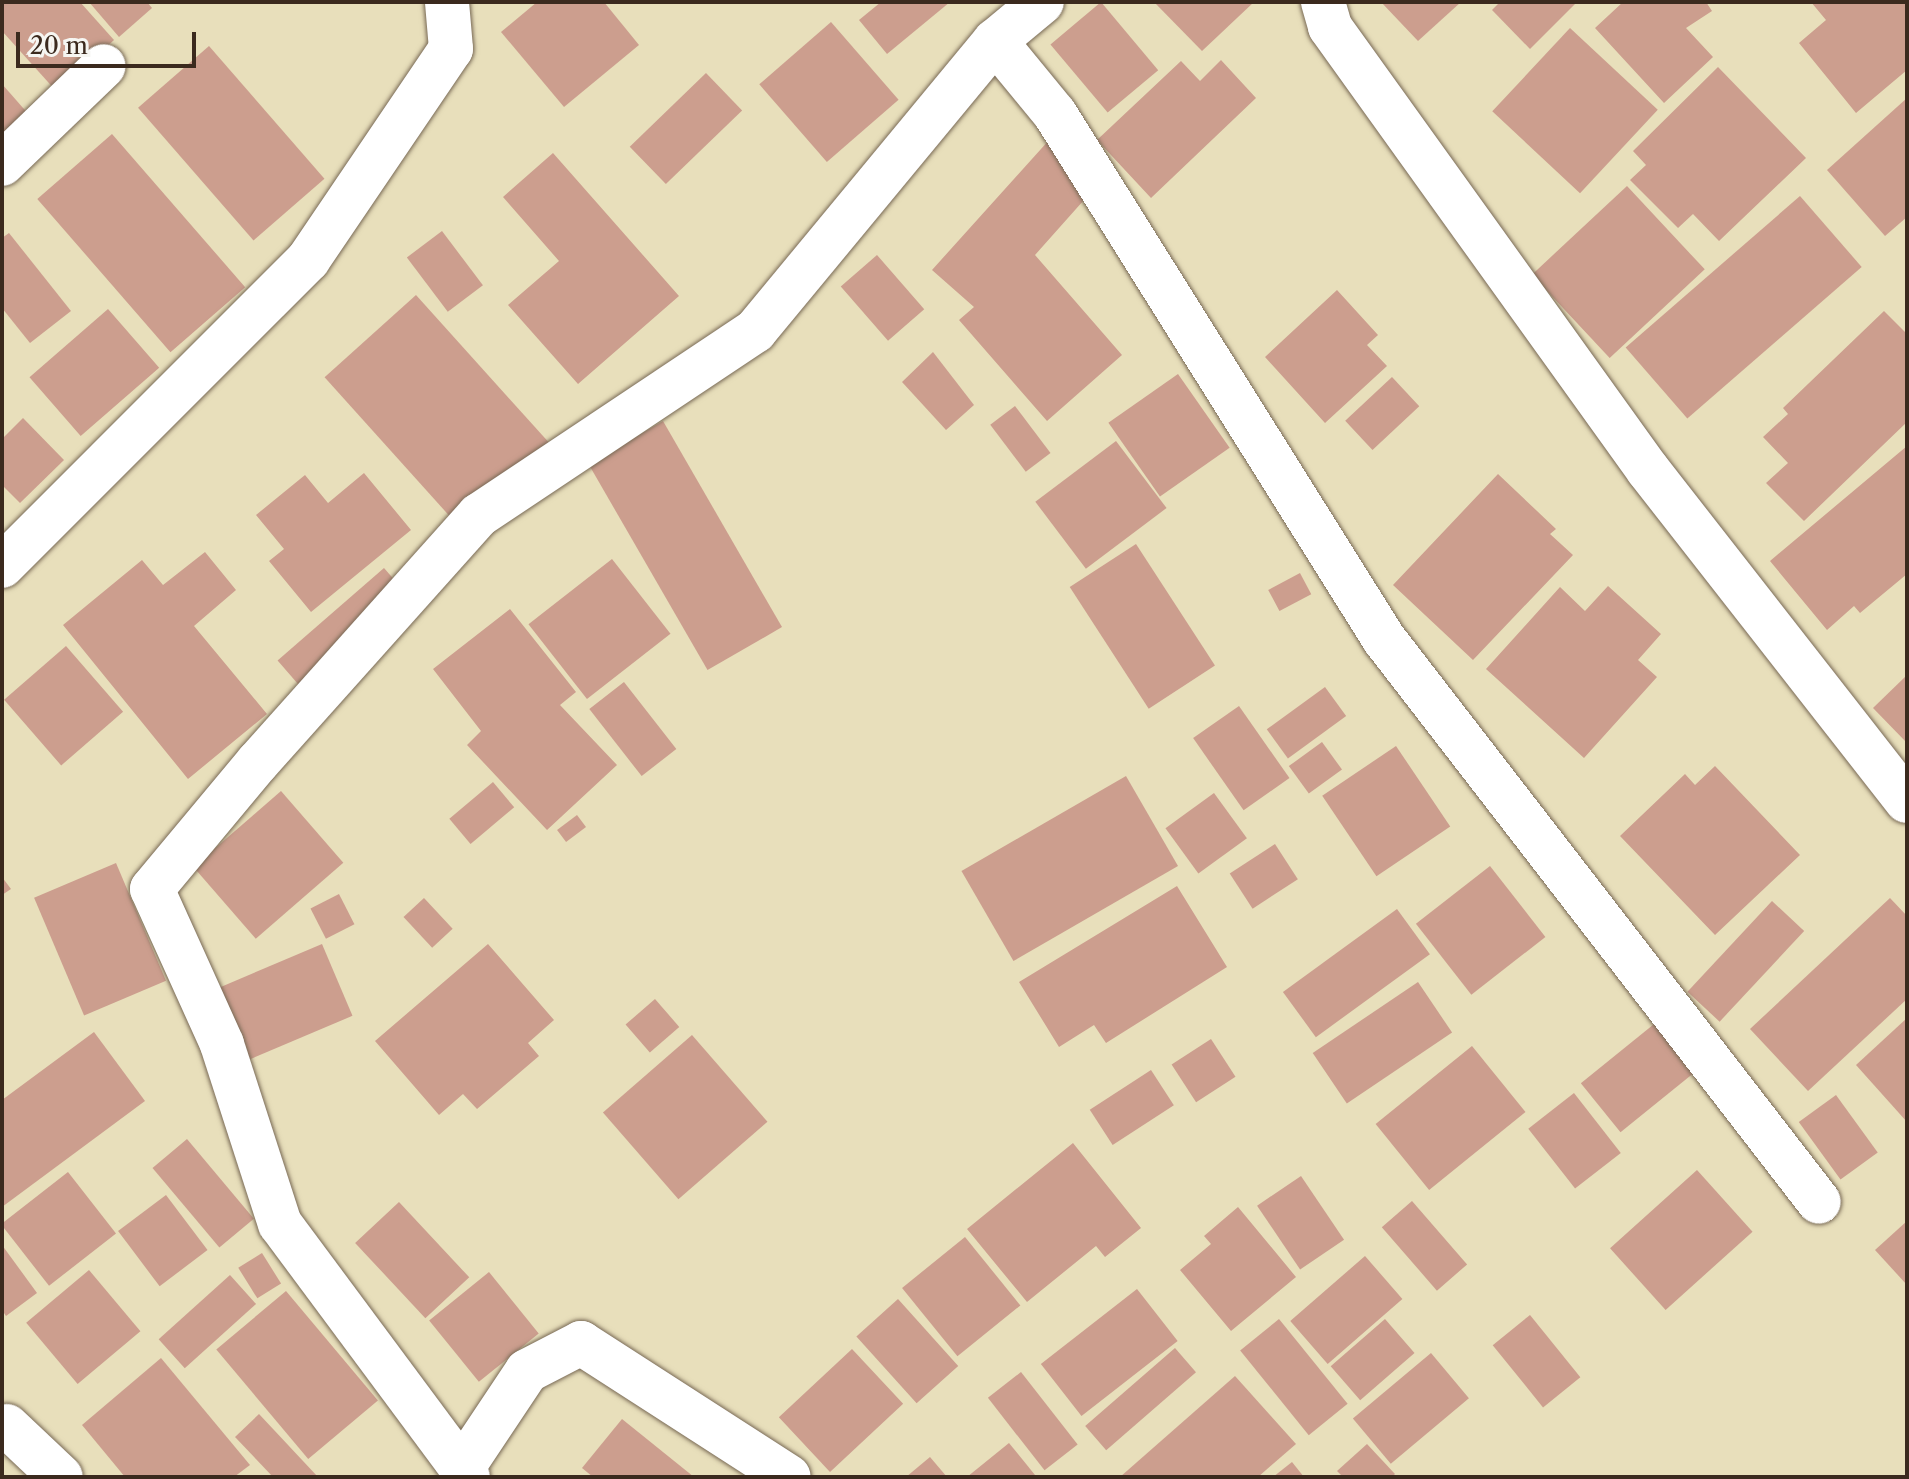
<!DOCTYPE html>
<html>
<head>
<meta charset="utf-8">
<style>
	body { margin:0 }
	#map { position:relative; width:1909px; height:1479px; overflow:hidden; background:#e8dfbb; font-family:"Libre Caslon Text",serif }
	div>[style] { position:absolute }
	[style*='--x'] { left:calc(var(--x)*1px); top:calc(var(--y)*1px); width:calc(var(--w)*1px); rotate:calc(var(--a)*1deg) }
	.building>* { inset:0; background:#cc9e8e; transform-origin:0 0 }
	.roads { filter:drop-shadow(0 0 2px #786955) drop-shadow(0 0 2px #786955) }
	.minor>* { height:44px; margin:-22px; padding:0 22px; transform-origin:22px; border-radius:22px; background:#fff }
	span { translate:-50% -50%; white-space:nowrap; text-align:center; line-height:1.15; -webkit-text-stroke:7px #f6f6f2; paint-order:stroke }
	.frame { position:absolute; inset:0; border:4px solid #3b2a1e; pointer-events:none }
	.scale { position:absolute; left:16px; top:32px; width:180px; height:36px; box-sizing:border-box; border:4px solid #3b2a1e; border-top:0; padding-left:10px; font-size:24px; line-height:28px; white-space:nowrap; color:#3b2a1e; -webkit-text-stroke:6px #f6f6f2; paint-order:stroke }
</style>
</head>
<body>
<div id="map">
	<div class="building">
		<div style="clip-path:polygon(2px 2px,80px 2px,114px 40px,57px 92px,2px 31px)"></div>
		<div style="clip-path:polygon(89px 2px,147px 2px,152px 8px,119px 37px)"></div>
		<div style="clip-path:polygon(537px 2px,604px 2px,639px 45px,564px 107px,501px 32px)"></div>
		<div style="clip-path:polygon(881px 2px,950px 2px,887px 54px,859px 20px)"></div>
		<div style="left:1101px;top:2px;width:89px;height:66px;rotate:50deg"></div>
		<div style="clip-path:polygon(1154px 2px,1254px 2px,1202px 51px)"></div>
		<div style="clip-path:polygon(1381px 2px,1461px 2px,1418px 41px)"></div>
		<div style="clip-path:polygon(1500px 2px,1577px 2px,1530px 49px,1492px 10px)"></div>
		<div style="clip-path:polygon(1623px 2px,1706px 2px,1712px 11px,1686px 28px,1713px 57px,1664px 103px,1595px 28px)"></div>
		<div style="clip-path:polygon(1811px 2px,1907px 2px,1907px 70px,1856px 113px,1799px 43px,1826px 20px)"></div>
		<div style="left:831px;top:22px;width:103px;height:95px;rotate:49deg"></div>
		<div style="left:1570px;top:28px;width:120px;height:114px;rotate:43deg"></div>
		<div style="left:209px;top:46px;width:176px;height:94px;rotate:49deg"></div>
		<div style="clip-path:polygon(1221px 60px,1256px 98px,1151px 198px,1097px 140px,1181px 61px,1200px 81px)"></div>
		<div style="clip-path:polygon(1718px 67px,1806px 158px,1719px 241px,1693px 214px,1678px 228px,1630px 180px,1646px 165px,1633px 151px)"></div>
		<div style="left:706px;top:73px;width:52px;height:106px;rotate:46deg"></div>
		<div style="clip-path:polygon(2px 84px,31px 117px,2px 142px)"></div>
		<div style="clip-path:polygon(1907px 98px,1907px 217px,1885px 236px,1827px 170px)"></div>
		<div style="left:112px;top:134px;width:203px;height:99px;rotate:49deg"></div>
		<div style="clip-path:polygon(1050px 139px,1100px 182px,1035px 255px,1122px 355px,1047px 421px,959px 320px,974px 307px,932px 270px)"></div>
		<div style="clip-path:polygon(553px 153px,679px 296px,578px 384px,508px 305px,559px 261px,503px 197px)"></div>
		<div style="left:1627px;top:186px;width:114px;height:130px;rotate:47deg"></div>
		<div style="left:1800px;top:196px;width:94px;height:231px;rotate:49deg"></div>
		<div style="left:442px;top:231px;width:68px;height:44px;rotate:53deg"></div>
		<div style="clip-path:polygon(9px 233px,71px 311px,30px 343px,2px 308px,2px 238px)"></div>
		<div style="left:877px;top:255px;width:72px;height:48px;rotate:49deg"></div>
		<div style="clip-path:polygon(1337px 290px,1378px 335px,1367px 345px,1387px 366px,1325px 423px,1265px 357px)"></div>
		<div style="left:416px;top:295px;width:204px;height:123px;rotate:48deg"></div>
		<div style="left:108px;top:309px;width:78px;height:104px;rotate:49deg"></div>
		<div style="clip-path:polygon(1884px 311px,1907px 334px,1907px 422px,1804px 521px,1766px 483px,1788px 463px,1763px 437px,1788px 414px,1783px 408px)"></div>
		<div style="clip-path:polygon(933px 352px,974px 405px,946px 430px,902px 382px)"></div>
		<div style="left:1178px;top:374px;width:90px;height:85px;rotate:55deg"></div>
		<div style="left:1392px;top:377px;width:40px;height:64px;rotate:47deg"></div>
		<div style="left:1015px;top:406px;width:59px;height:31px;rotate:53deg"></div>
		<div style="clip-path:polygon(23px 418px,64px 460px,20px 503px,2px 485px,2px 439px)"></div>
		<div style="left:663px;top:421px;width:238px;height:86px;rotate:60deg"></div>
		<div style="left:1116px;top:441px;width:84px;height:101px;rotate:53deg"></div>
		<div style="clip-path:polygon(1907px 446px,1907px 574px,1860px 613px,1854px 606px,1827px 630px,1770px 561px)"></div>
		<div style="clip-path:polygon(364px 473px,411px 530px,311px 612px,269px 561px,284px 549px,256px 515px,305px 475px,328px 503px)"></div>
		<div style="clip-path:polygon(1498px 474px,1556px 529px,1550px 534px,1573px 555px,1473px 660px,1393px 585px)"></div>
		<div style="left:1136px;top:544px;width:145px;height:79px;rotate:57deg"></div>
		<div style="clip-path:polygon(205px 552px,236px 590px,194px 626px,267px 714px,188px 779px,63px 625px,142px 560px,163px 585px)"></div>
		<div style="left:612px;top:559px;width:95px;height:106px;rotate:52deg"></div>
		<div style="left:384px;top:568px;width:45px;height:141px;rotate:49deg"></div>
		<div style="left:1300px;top:573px;width:24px;height:36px;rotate:62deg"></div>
		<div style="clip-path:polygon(1608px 586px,1661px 634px,1638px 660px,1657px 677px,1584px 758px,1486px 669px,1560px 587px,1585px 611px)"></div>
		<div style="clip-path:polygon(510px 609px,576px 692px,560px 705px,617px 765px,547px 830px,467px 745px,481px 731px,433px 669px)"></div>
		<div style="left:66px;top:646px;width:87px;height:82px;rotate:49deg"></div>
		<div style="clip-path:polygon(1907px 675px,1907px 743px,1873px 708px)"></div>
		<div style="left:624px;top:682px;width:85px;height:44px;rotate:52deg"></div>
		<div style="left:1325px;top:687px;width:36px;height:72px;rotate:54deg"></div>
		<div style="left:1239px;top:706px;width:88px;height:56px;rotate:55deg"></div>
		<div style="left:1322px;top:742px;width:34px;height:41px;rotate:54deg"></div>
		<div style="left:1396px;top:746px;width:97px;height:89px;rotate:56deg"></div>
		<div style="clip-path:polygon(1715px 766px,1800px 855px,1715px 935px,1620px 836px,1685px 774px,1695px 785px)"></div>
		<div style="left:1126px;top:776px;width:104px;height:190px;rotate:60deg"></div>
		<div style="left:493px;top:782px;width:33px;height:57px;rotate:50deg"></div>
		<div style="left:281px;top:791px;width:95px;height:116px;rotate:49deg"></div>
		<div style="left:1214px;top:793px;width:56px;height:60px;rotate:54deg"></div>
		<div style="left:577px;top:815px;width:15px;height:25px;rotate:53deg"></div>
		<div style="left:1275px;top:844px;width:42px;height:54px;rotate:57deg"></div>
		<div style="left:116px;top:863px;width:128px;height:89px;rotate:67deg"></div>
		<div style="left:1490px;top:866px;width:90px;height:94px;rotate:52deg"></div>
		<div style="clip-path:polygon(2px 877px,11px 889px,2px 895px)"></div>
		<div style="clip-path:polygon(1177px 886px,1227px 967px,1106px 1043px,1094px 1025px,1059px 1047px,1019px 982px)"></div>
		<div style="left:339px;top:894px;width:34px;height:32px;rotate:63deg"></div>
		<div style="left:424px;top:898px;width:42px;height:28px;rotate:47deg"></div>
		<div style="clip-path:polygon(1890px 898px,1907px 916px,1907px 999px,1808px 1091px,1750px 1029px)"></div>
		<div style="left:1772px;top:901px;width:44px;height:124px;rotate:43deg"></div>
		<div style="left:1397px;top:909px;width:56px;height:141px;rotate:54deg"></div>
		<div style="left:322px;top:944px;width:78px;height:117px;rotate:67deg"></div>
		<div style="clip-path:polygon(488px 944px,554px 1020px,528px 1043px,539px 1056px,477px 1109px,463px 1094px,439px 1115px,375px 1041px)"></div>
		<div style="left:1418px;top:982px;width:61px;height:127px;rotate:56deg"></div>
		<div style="left:655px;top:999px;width:37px;height:39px;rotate:49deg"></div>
		<div style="left:1664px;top:1016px;width:63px;height:107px;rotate:51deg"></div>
		<div style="clip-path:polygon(1907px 1018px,1907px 1122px,1856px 1065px)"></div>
		<div style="clip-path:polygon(94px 1032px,145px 1101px,2px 1207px,2px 1100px)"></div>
		<div style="left:692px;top:1035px;width:115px;height:118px;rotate:49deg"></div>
		<div style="left:1211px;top:1039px;width:45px;height:47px;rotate:57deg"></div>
		<div style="left:1472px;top:1046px;width:85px;height:124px;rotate:51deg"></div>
		<div style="left:1151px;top:1070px;width:42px;height:73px;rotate:57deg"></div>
		<div style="left:1574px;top:1093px;width:76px;height:58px;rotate:52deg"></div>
		<div style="left:1836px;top:1095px;width:71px;height:46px;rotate:54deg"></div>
		<div style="left:187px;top:1139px;width:104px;height:45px;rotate:50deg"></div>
		<div style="clip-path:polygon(1073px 1143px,1141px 1228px,1105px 1257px,1096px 1246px,1027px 1302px,967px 1229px)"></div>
		<div style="left:1697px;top:1170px;width:83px;height:117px;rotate:48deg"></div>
		<div style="left:68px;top:1172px;width:78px;height:85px;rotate:52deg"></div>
		<div style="left:1301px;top:1176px;width:77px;height:53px;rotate:56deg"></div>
		<div style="left:166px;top:1195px;width:69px;height:60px;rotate:53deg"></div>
		<div style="left:1412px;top:1201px;width:84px;height:40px;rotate:49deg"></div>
		<div style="left:399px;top:1202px;width:103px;height:60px;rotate:47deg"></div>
		<div style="clip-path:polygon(1238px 1207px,1296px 1277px,1231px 1331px,1180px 1270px,1211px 1244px,1204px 1236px)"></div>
		<div style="clip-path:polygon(1907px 1221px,1907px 1285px,1875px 1250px)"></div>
		<div style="left:965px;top:1237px;width:88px;height:81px;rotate:51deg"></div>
		<div style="clip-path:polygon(2px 1245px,37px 1293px,6px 1316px,2px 1310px)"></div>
		<div style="left:262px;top:1253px;width:36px;height:28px;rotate:58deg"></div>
		<div style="left:1365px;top:1256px;width:57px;height:99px;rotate:49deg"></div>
		<div style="left:89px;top:1270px;width:80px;height:82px;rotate:50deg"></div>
		<div style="left:489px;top:1272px;width:79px;height:77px;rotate:51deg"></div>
		<div style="left:230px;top:1275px;width:39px;height:96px;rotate:48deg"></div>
		<div style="left:1137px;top:1289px;width:66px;height:122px;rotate:52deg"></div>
		<div style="left:286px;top:1291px;width:143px;height:91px;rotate:50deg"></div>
		<div style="left:898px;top:1299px;width:90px;height:56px;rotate:48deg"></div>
		<div style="left:1530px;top:1315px;width:80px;height:48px;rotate:51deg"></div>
		<div style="left:1279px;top:1319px;width:109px;height:50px;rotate:51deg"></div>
		<div style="left:1385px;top:1319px;width:45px;height:72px;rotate:49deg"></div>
		<div style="left:1175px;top:1348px;width:32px;height:119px;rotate:49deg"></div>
		<div style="left:852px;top:1349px;width:75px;height:100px;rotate:47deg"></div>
		<div style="left:1431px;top:1353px;width:59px;height:102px;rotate:50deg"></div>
		<div style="clip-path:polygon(161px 1358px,250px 1465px,234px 1477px,125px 1477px,82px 1425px)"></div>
		<div style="left:1021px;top:1372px;width:92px;height:42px;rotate:52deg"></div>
		<div style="clip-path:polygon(1235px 1376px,1296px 1444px,1258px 1477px,1120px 1477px)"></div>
		<div style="clip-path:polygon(259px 1414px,318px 1477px,273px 1477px,235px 1437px)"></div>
		<div style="clip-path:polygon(622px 1419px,694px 1477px,593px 1477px,582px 1468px)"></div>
		<div style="clip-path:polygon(1009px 1443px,1035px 1475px,967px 1477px)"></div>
		<div style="clip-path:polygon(1367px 1444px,1395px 1474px,1392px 1477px,1343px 1477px,1337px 1471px)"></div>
		<div style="clip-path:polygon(930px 1457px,947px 1477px,906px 1477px)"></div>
		<div style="clip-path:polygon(1292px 1462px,1304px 1477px,1273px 1477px)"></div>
	</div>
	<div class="roads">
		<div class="minor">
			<div style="--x:1323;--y:2;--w:26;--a:74"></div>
			<div style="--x:1330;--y:27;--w:545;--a:54.33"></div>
			<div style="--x:1648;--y:470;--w:420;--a:52"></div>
			<div style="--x:995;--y:41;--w:94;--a:50.6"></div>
			<div style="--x:1055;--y:114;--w:620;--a:57.93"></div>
			<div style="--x:1384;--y:639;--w:711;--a:52.31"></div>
			<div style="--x:2;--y:164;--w:141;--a:-43.9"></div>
			<div style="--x:2;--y:566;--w:433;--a:-45"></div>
			<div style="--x:308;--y:260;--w:255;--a:-55.9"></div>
			<div style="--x:451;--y:49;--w:47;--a:-94.9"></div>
			<div style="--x:7;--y:1426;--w:74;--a:43.4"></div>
			<div style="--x:463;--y:1467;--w:115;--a:-56.3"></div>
			<div style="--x:527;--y:1371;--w:61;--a:-27.4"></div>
			<div style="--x:581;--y:1343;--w:247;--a:32.8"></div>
			<div style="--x:468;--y:1477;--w:315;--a:-126.6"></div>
			<div style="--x:280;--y:1224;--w:189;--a:-107.9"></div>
			<div style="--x:222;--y:1044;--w:170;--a:-114.3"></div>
			<div style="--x:152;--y:889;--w:165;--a:-50.2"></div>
			<div style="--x:258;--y:762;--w:331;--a:-48.2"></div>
			<div style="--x:479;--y:515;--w:332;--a:-33.7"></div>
			<div style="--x:755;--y:331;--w:376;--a:-50.4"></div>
			<div style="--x:995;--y:41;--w:61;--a:-39.7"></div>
		</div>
	</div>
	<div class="frame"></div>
	<div class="scale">20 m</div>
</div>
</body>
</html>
